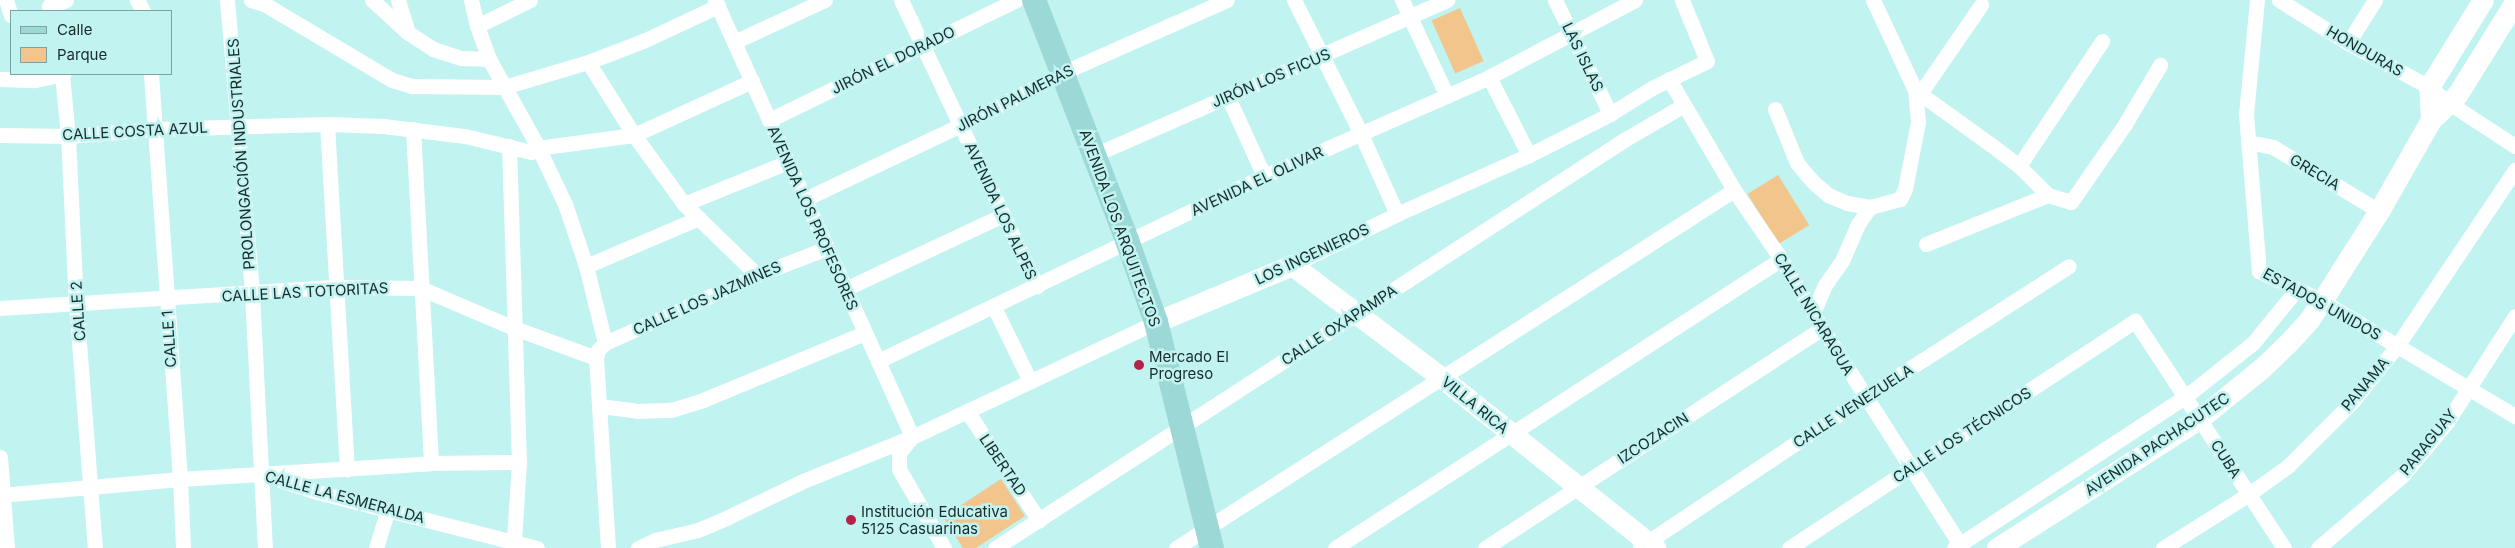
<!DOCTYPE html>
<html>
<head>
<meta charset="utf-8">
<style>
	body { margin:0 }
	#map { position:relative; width:2515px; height:548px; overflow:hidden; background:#c1f3f1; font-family:Inter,sans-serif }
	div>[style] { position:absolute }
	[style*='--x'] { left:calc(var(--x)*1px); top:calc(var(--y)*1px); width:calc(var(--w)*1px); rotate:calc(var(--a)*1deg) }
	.green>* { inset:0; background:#f2c58c; transform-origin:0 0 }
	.street>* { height:15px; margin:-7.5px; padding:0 7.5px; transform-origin:7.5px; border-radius:7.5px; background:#fff }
	.secondary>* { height:21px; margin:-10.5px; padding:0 10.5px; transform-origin:10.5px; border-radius:10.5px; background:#fff }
	.primary>* { height:24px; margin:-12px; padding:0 12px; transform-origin:12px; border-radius:12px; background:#9bd8d6 }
	.dots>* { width:14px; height:14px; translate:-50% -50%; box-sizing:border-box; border:2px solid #c1f3f1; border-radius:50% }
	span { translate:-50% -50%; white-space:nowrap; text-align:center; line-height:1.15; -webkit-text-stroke:5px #c1f3f1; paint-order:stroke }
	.street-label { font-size:15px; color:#182c2b }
	.poi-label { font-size:15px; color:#182c2b }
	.left { translate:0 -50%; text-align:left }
	.legend { position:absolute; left:10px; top:10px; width:162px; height:65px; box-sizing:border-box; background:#c1f3f1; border:1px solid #7da3a2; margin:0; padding:6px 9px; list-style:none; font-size:15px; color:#182c2b }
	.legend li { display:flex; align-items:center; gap:10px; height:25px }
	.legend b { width:25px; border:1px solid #7da3a2 }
</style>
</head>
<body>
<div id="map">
	<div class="green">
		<div style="left:1460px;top:8px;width:58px;height:31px;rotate:66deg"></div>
		<div style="left:1778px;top:175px;width:59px;height:36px;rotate:58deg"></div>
		<div style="clip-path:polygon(1001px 479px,1025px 516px,976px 548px,963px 548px,943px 517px)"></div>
	</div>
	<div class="street">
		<div style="--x:6;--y:0;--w:16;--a:72"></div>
		<div style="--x:137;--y:0;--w:13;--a:61"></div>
		<div style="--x:227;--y:0;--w:294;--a:85.1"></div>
		<div style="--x:252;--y:293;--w:255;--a:87.1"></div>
		<div style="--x:251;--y:0;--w:16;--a:18"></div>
		<div style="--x:266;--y:5;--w:147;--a:30.8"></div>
		<div style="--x:392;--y:80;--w:21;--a:17"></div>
		<div style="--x:412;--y:86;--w:92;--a:0.6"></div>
		<div style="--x:504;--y:87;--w:88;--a:-16.6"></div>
		<div style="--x:588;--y:62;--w:59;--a:-20.9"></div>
		<div style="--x:643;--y:41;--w:83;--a:-25"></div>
		<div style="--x:372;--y:0;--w:47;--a:42.4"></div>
		<div style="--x:407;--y:32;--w:31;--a:33"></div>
		<div style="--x:433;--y:49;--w:28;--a:18"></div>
		<div style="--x:460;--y:58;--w:29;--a:2"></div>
		<div style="--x:489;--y:59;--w:96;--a:60.8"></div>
		<div style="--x:536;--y:143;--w:68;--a:64.6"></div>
		<div style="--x:565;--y:204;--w:65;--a:71.3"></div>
		<div style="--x:586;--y:266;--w:79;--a:76.1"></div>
		<div style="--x:398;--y:0;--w:31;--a:73"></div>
		<div style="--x:471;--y:0;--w:27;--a:77"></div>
		<div style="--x:477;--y:26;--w:35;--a:70"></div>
		<div style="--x:715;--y:0;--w:479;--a:65.7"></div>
		<div style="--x:901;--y:0;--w:317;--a:64.6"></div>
		<div style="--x:1294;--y:0;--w:150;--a:63.4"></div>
		<div style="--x:1361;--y:134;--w:88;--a:65.8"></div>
		<div style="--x:1402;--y:0;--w:106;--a:64.9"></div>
		<div style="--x:1555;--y:0;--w:127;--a:64.2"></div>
		<div style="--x:2257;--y:0;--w:115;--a:95.5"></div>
		<div style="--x:2246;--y:114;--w:158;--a:85.3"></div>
		<div style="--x:2259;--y:271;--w:70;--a:25.5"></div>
		<div style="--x:2322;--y:301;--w:225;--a:30.8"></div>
		<div style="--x:2279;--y:0;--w:81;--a:31.9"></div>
		<div style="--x:2348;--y:43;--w:92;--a:28.5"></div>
		<div style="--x:2429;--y:87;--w:26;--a:39"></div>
		<div style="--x:2449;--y:103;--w:79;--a:33.1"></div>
		<div style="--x:49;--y:6;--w:18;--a:-19"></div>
		<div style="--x:477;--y:26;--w:59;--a:-26.1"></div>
		<div style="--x:734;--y:42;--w:100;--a:-24.8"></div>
		<div style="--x:2348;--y:43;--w:51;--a:-57.9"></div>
		<div style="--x:588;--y:62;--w:86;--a:57.8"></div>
		<div style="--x:634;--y:135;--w:85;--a:54.1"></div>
		<div style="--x:684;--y:204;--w:102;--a:44.2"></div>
		<div style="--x:151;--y:74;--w:406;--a:85.9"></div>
		<div style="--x:180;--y:479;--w:69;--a:87.5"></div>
		<div style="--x:62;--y:75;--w:61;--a:84.4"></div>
		<div style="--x:68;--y:136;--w:167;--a:87.3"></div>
		<div style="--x:76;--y:303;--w:246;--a:85.6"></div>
		<div style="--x:1489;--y:77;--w:88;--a:62.9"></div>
		<div style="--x:0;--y:79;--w:35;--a:2"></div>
		<div style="--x:35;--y:80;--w:29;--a:-12"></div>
		<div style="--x:1669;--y:79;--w:129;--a:59.6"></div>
		<div style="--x:1734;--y:190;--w:83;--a:55.7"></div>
		<div style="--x:1781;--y:259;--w:80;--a:59.3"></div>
		<div style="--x:1822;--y:328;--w:261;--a:57.5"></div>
		<div style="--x:1915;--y:90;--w:92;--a:35.8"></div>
		<div style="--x:1990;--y:144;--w:36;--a:37"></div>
		<div style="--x:2019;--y:166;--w:41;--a:45"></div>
		<div style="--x:2048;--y:195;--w:24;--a:17"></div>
		<div style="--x:2071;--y:202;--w:95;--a:-55.3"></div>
		<div style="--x:2125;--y:124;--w:69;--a:-59.3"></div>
		<div style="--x:1921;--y:92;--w:106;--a:-55.4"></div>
		<div style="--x:1228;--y:97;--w:87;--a:65.5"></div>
		<div style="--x:1775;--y:109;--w:58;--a:67.8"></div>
		<div style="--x:1797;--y:163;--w:23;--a:50"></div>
		<div style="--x:1812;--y:181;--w:21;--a:41"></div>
		<div style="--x:1828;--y:195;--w:21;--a:23"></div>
		<div style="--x:1847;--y:203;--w:23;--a:10"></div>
		<div style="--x:769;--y:120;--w:275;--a:-25.9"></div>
		<div style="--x:327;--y:124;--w:346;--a:86.7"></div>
		<div style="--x:413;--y:129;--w:334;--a:86.9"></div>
		<div style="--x:0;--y:135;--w:68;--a:0.8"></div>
		<div style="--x:68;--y:136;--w:87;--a:-4.6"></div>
		<div style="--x:155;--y:129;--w:172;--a:-1.7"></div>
		<div style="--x:327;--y:124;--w:56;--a:2"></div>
		<div style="--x:383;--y:126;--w:83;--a:7"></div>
		<div style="--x:465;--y:136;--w:68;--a:13.6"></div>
		<div style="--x:531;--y:152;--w:7;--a:-34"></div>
		<div style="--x:537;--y:148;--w:98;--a:-7.6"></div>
		<div style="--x:634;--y:135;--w:130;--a:-24.6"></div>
		<div style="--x:2248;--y:142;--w:25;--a:11"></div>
		<div style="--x:2273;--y:147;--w:124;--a:31.1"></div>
		<div style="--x:509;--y:146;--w:316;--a:88.2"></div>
		<div style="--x:519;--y:462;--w:79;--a:93.6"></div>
		<div style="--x:1094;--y:155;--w:386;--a:-23.7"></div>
		<div style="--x:2019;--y:166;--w:150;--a:-56.4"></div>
		<div style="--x:805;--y:199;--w:173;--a:-25.4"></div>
		<div style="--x:961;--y:125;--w:114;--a:-27.2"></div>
		<div style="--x:1062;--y:73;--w:180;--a:-23.9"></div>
		<div style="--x:684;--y:204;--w:112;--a:-22"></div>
		<div style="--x:1926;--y:244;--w:131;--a:-21.9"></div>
		<div style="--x:1292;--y:265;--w:117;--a:-25.9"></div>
		<div style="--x:1397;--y:214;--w:145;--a:-24.1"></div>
		<div style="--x:1529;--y:155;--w:91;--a:-26.8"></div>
		<div style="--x:1610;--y:114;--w:49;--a:-31.8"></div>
		<div style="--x:1652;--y:88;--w:61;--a:-26.1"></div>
		<div style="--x:1707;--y:61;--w:66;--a:-112.3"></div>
		<div style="--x:586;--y:266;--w:123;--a:-23"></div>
		<div style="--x:845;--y:289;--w:174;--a:-25.1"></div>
		<div style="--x:994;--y:307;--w:82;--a:64.1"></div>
		<div style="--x:0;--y:308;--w:337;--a:-3.6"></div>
		<div style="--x:336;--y:287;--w:84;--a:0.7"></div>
		<div style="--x:420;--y:288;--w:102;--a:23.1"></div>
		<div style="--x:514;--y:328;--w:87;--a:20.1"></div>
		<div style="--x:1813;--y:313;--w:30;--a:-67"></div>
		<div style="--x:1825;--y:285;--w:29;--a:-55"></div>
		<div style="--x:1842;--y:261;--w:40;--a:-66.6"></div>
		<div style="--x:1858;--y:224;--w:21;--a:-55"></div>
		<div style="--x:1870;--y:207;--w:31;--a:-15"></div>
		<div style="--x:1900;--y:199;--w:11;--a:-63"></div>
		<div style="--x:1905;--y:189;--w:68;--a:-79"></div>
		<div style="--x:1918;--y:122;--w:32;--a:-95"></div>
		<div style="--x:1915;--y:90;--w:99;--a:-115"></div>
		<div style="--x:878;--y:361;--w:428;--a:-25.6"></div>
		<div style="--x:1264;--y:176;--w:246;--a:-23.7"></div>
		<div style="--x:1489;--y:77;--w:165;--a:-27.8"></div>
		<div style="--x:599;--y:406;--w:38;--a:7"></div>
		<div style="--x:637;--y:411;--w:34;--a:-2"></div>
		<div style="--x:671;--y:410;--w:34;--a:-17"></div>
		<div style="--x:703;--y:400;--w:175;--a:-22.5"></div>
		<div style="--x:967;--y:411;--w:131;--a:56.6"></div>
		<div style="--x:911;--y:438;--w:19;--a:129"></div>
		<div style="--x:899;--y:453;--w:16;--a:90"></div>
		<div style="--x:899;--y:469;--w:91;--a:60.3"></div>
		<div style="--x:0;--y:457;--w:91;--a:85.6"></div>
		<div style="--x:271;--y:477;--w:48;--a:18.1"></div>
		<div style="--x:317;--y:492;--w:227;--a:14.3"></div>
		<div style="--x:0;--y:495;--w:181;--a:-5.1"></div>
		<div style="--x:180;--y:479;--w:252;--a:-3.6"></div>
		<div style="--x:431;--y:463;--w:88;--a:-0.7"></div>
		<div style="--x:1640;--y:547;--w:270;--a:-33.7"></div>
		<div style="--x:1865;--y:397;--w:242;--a:-32.7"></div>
		<div style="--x:376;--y:548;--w:41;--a:-72.9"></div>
		<div style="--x:608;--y:548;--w:190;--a:-93.6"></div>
		<div style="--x:596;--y:358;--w:8;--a:-76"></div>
		<div style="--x:598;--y:350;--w:10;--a:-45"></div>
		<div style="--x:605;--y:343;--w:167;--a:-24.1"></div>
		<div style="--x:757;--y:275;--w:75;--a:-21.1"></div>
		<div style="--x:638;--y:548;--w:19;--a:-25"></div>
		<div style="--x:655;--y:540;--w:44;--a:-13.1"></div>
		<div style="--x:698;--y:530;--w:33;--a:-23"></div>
		<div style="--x:728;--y:517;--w:83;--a:-25.6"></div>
		<div style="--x:803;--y:481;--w:118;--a:-22"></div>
		<div style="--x:912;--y:437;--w:270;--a:-25.2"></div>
		<div style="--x:995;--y:548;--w:750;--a:-32.97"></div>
		<div style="--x:1624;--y:140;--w:69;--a:-30.3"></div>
		<div style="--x:1176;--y:548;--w:663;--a:-32.68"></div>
		<div style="--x:1335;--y:548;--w:531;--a:-32.94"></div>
		<div style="--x:1485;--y:548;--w:402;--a:-33.1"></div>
		<div style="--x:1789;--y:548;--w:414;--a:-33.3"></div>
		<div style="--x:2135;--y:321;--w:272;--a:56.7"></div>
		<div style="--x:1954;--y:548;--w:276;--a:-33.2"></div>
		<div style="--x:2185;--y:397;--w:87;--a:-38.5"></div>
		<div style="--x:2253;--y:343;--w:68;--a:-50.9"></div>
		<div style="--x:2163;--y:548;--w:102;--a:-32.1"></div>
		<div style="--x:2249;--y:494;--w:48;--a:-35.7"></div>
		<div style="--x:2288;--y:466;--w:91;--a:-45"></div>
		<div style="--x:2352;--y:402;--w:72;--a:-51.2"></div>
		<div style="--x:2397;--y:346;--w:212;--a:-56.2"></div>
		<div style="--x:2318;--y:548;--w:112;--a:-40.7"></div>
		<div style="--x:2403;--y:475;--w:69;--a:-50.3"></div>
		<div style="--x:2447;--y:422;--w:126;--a:-57.3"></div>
	</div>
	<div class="secondary">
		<div style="--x:2431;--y:120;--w:33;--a:-93"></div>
		<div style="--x:2429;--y:87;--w:102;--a:-58.2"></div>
		<div style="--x:1156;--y:322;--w:147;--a:-22.7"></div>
		<div style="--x:1292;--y:265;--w:188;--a:37"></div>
		<div style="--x:1442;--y:378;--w:273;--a:38.6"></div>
		<div style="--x:1997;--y:548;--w:240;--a:-32.6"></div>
		<div style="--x:2199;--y:419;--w:81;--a:-39"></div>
		<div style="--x:2262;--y:368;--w:40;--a:-44"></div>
		<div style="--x:2291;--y:340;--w:27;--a:-48"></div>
		<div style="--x:2309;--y:320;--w:23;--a:-56"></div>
		<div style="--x:2322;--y:301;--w:107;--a:-57.7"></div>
		<div style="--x:2379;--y:211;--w:105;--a:-60.3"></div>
		<div style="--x:2431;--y:120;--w:36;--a:-44"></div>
		<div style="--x:2457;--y:95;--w:110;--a:-58.1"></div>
	</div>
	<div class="primary">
		<div style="--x:1034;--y:0;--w:257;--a:68.8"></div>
		<div style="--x:1127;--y:240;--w:87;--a:70.5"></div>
		<div style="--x:1156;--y:322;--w:233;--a:76.1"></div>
	</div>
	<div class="dots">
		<div style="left:1139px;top:365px;background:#b42248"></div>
		<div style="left:851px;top:520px;background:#b42248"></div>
	</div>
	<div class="street-label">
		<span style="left:2365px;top:51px;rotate:30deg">HONDURAS</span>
		<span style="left:1583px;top:57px;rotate:64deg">LAS ISLAS</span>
		<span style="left:893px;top:60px;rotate:-26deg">JIRÓN EL DORADO</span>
		<span style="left:1271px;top:78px;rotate:-23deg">JIRÓN LOS FICUS</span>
		<span style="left:1015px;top:98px;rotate:-27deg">JIRÓN PALMERAS</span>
		<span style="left:135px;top:131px;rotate:-3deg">CALLE COSTA AZUL</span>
		<span style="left:241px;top:154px;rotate:-94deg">PROLONGACIÓN INDUSTRIALES</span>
		<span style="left:2315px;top:172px;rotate:31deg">GRECIA</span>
		<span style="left:1257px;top:181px;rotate:-25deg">AVENIDA EL OLIVAR</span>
		<span style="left:1001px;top:211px;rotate:65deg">AVENIDA LOS ALPES</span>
		<span style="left:813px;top:218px;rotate:66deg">AVENIDA LOS PROFESORES</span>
		<span style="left:1120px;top:228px;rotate:70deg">AVENIDA LOS ARQUITECTOS</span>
		<span style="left:1312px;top:254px;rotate:-25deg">LOS INGENIEROS</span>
		<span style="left:305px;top:292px;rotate:-3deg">CALLE LAS TOTORITAS</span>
		<span style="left:707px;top:298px;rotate:-24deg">CALLE LOS JAZMINES</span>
		<span style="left:2322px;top:304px;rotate:29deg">ESTADOS UNIDOS</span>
		<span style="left:78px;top:311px;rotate:-94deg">CALLE 2</span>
		<span style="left:1814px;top:314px;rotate:59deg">CALLE NICARAGUA</span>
		<span style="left:1339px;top:325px;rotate:-33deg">CALLE OXAPAMPA</span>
		<span style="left:169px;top:339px;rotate:-94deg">CALLE 1</span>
		<span style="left:2365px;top:384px;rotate:-50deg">PANAMA</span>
		<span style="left:1475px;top:405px;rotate:39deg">VILLA RICA</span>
		<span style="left:1853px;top:406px;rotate:-33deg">CALLE VENEZUELA</span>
		<span style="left:1962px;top:435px;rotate:-33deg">CALLE LOS TÉCNICOS</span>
		<span style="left:1653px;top:438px;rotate:-33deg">IZCOZACIN</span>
		<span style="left:2428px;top:442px;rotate:-51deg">PARAGUAY</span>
		<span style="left:2157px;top:444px;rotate:-34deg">AVENIDA PACHACUTEC</span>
		<span style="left:2226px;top:459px;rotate:57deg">CUBA</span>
		<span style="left:1003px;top:465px;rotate:56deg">LIBERTAD</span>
		<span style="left:345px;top:497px;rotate:15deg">CALLE LA ESMERALDA</span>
	</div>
	<div class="poi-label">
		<span class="left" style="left:1149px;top:365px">Mercado El<br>Progreso</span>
		<span class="left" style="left:861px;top:520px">Institución Educativa<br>5125 Casuarinas</span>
	</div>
	<ul class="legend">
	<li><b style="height:6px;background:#9bd8d6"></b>Calle</li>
	<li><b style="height:14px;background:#f2c58c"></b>Parque</li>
	</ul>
</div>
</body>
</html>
